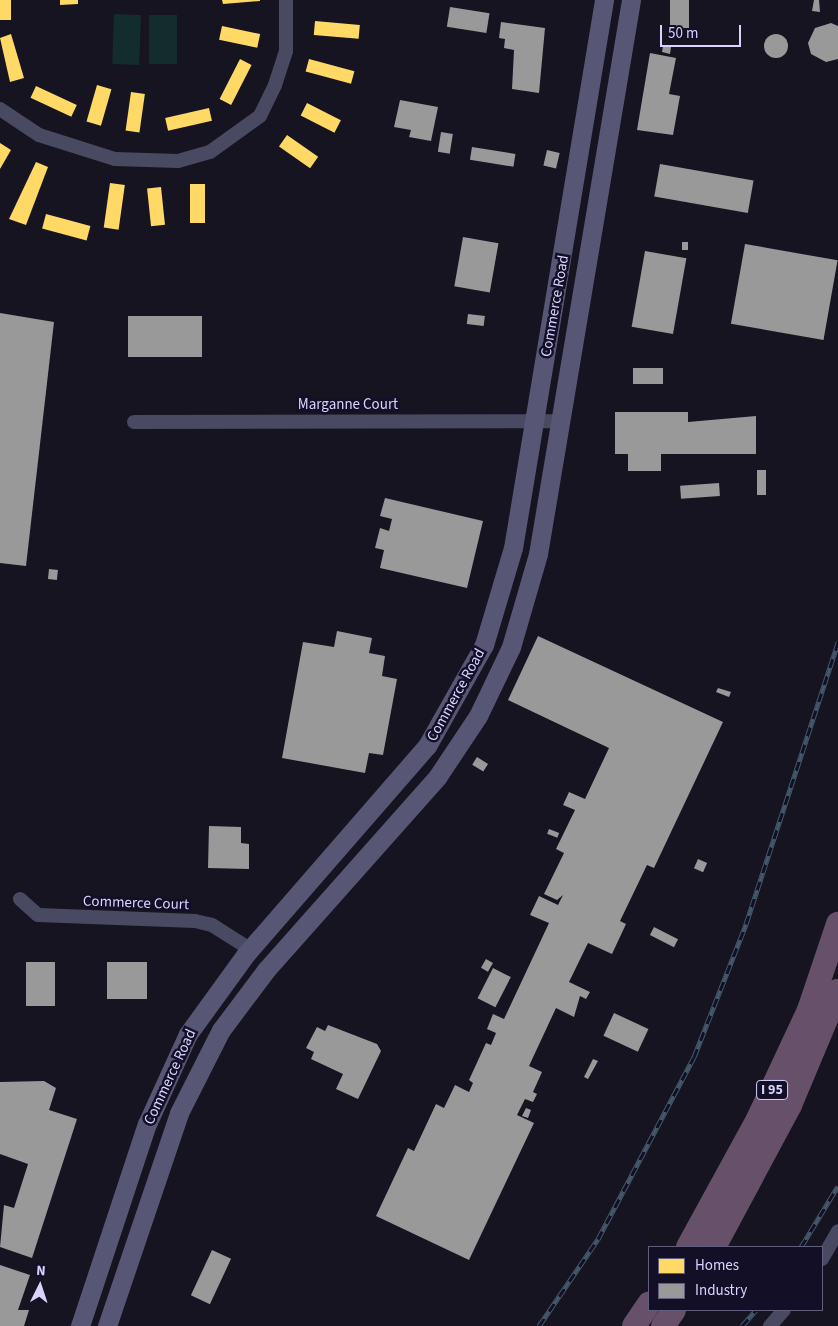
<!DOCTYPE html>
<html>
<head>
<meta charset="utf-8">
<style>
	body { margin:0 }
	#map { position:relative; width:838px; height:1326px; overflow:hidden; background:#161421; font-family:"Source Sans 3",sans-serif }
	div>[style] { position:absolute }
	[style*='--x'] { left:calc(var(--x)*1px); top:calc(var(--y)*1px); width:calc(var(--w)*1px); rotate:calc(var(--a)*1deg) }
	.green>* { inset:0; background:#132c2d; transform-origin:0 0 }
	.homes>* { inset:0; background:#ffd966; transform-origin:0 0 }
	.industry>* { inset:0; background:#999; transform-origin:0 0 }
	.round { border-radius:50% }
	.street>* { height:14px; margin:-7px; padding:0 7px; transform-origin:7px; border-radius:7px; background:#4a4962 }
	.secondary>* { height:19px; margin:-9.5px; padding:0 9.5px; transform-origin:9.5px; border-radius:9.5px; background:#575674 }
	.highway>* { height:24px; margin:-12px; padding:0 12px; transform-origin:12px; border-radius:12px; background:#67516a }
	.rail>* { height:5px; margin-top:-2.5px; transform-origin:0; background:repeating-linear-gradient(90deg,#130f26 0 9px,#43596b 0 18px); box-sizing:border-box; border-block:1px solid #43596b }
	span { translate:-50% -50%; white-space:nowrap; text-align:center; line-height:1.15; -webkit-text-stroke:5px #130f26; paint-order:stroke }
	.shield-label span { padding:1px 4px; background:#130f26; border:1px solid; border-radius:4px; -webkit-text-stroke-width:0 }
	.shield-label { font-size:14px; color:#d9d4ff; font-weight:700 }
	.street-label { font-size:15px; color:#d9d4ff }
	.legend { position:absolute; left:648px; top:1246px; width:175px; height:65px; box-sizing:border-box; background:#130f26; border:1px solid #625e7d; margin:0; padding:6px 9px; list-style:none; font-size:15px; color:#d9d4ff }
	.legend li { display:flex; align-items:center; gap:10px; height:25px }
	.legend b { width:25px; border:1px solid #625e7d }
	.north { position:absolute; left:15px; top:1261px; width:50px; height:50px; -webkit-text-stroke:4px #130f26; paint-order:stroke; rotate:4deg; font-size:14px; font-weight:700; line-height:20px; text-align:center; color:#d9d4ff }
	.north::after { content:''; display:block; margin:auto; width:18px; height:22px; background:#d9d4ff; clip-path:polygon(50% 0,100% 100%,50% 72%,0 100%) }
	.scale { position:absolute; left:660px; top:25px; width:81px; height:22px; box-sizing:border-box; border:2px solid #d9d4ff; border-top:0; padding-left:6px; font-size:15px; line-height:18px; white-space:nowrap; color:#d9d4ff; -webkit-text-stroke:4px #130f26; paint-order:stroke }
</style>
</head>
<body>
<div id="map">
	<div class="green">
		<div style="left:114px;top:14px;width:27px;height:50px;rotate:2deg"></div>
		<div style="left:149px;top:15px;width:28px;height:49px"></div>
	</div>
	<div class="homes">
		<div style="left:0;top:0;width:11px;height:20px"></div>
		<div style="clip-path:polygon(60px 0,78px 0,78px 4px,60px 5px)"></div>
		<div style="clip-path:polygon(222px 0,260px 0,260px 1px,223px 4px)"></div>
		<div style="left:315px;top:21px;width:45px;height:14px;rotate:5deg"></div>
		<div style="left:222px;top:26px;width:39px;height:14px;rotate:12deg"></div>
		<div style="clip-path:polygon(11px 34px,24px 78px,10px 82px,0 38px)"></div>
		<div style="left:240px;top:59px;width:13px;height:45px;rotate:27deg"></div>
		<div style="left:309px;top:59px;width:47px;height:13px;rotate:15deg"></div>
		<div style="left:97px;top:85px;width:15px;height:38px;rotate:16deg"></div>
		<div style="left:36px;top:86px;width:45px;height:13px;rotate:25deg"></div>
		<div style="left:131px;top:92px;width:14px;height:39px;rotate:8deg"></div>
		<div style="left:307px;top:103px;width:38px;height:14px;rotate:27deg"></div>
		<div style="left:209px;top:108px;width:13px;height:45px;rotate:77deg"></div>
		<div style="left:287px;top:135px;width:38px;height:14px;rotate:35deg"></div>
		<div style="clip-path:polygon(0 143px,11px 150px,0 169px)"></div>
		<div style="clip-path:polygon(36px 162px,48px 167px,26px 225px,9px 219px)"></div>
		<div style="left:110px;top:183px;width:15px;height:45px;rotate:8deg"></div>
		<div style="left:190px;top:184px;width:15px;height:39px"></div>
		<div style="left:161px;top:187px;width:38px;height:14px;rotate:84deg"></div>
		<div style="left:46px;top:214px;width:46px;height:15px;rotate:15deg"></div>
	</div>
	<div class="industry">
		<div style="left:670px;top:0;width:19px;height:28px"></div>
		<div style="clip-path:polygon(814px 0,819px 0,820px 12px,812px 11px)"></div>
		<div style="left:450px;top:7px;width:40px;height:20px;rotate:9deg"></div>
		<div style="clip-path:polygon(501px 22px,545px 28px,539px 93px,512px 89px,514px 50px,504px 48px,505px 39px,499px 38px)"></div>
		<div style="clip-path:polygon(831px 23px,838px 26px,838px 59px,826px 62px,811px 54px,808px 43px,815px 28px)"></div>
		<div class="round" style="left:764px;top:34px;width:24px;height:24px"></div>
		<div style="clip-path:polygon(663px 46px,671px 47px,670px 54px,662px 52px)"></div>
		<div style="clip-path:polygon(650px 53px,676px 58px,669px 94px,680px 96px,673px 135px,637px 130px)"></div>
		<div style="clip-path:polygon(400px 100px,438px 107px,431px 141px,409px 137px,411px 130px,394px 127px)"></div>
		<div style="left:441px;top:132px;width:12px;height:20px;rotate:9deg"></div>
		<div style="left:472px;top:147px;width:44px;height:13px;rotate:9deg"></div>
		<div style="left:547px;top:150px;width:13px;height:16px;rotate:13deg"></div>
		<div style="left:660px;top:164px;width:95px;height:33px;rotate:10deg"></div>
		<div style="left:463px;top:237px;width:36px;height:50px;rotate:10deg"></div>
		<div style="left:682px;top:242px;width:6px;height:8px"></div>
		<div style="left:745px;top:244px;width:94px;height:81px;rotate:10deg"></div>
		<div style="left:645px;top:251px;width:42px;height:77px;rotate:10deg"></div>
		<div style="clip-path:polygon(0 313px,54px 322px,26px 566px,0 563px)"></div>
		<div style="left:468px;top:314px;width:17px;height:10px;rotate:7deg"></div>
		<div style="left:128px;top:316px;width:74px;height:41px"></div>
		<div style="left:633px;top:368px;width:30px;height:16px"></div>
		<div style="clip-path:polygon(615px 412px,688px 412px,688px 422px,756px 416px,756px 454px,661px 454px,661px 471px,628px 471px,628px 454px,615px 454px)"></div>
		<div style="left:757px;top:470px;width:9px;height:25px"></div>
		<div style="left:719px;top:483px;width:13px;height:39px;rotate:86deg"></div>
		<div style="clip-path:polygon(385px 498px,483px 521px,467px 588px,380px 568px,384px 550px,375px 548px,380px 528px,389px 531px,392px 519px,380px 516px)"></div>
		<div style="left:49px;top:569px;width:9px;height:10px;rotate:6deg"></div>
		<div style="clip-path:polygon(337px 631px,372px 638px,369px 653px,385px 656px,382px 676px,397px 679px,383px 755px,369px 753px,365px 773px,282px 758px,303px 642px,334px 647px)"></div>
		<div style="clip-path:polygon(538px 636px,723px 722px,654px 868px,647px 865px,620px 921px,626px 924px,612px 954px,588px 943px,569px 982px,590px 992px,586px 999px,580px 996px,574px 1017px,556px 1008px,529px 1066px,542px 1072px,533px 1092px,537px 1094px,533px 1102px,525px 1099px,517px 1115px,534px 1123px,469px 1260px,376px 1216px,408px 1148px,414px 1151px,436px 1104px,444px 1108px,455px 1085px,469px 1092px,473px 1083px,469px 1080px,486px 1043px,491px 1045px,496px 1033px,487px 1029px,493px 1014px,504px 1019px,549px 923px,530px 915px,539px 896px,558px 905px,563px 895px,557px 900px,544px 894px,564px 853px,556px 849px,575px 810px,563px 805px,569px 792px,585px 799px,609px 748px,508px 700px)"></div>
		<div style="clip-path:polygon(718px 688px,731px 692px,729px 697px,716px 692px)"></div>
		<div style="left:477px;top:757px;width:13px;height:9px;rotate:32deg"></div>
		<div style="clip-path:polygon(209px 826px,241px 827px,241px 843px,249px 844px,249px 869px,208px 868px)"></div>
		<div style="left:549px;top:829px;width:11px;height:5px;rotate:22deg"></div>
		<div style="left:698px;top:859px;width:10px;height:10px;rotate:24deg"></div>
		<div style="left:654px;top:927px;width:27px;height:9px;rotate:27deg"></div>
		<div style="left:486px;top:959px;width:8px;height:10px;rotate:30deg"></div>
		<div style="left:26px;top:962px;width:29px;height:44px"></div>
		<div style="left:107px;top:962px;width:40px;height:37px"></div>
		<div style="left:493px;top:968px;width:20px;height:34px;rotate:27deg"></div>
		<div style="left:614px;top:1013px;width:38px;height:25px;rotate:25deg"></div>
		<div style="clip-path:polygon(328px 1025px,377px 1044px,381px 1051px,358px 1099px,336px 1089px,343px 1074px,311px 1059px,314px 1052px,306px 1048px,317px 1027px,325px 1031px)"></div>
		<div style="clip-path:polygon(593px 1059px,598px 1061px,588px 1079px,584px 1077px)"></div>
		<div style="clip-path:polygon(44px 1081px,56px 1088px,49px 1110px,77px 1119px,32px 1258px,0 1247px,4px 1205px,14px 1208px,28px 1164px,0 1154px,0 1082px)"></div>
		<div style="clip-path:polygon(526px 1108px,531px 1110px,528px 1118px,522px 1116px)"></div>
		<div style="left:212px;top:1250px;width:21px;height:50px;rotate:25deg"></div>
		<div style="clip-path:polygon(0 1265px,30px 1275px,18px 1310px,29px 1310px,24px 1326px,0 1326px)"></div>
	</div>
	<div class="street">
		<div style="--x:0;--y:109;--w:47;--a:33.7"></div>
		<div style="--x:39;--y:135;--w:80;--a:17.5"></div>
		<div style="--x:115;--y:159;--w:63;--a:1.8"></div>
		<div style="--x:178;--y:161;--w:33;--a:-16"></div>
		<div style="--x:210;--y:152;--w:62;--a:-35.8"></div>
		<div style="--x:260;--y:116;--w:34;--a:-64"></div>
		<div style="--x:275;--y:85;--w:36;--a:-72"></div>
		<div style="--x:286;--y:51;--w:51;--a:-90"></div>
		<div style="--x:134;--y:422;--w:428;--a:-0.1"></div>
		<div style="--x:20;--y:899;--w:24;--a:42"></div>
		<div style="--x:38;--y:915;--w:157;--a:2.2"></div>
		<div style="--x:195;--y:921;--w:17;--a:13"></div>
		<div style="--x:212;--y:925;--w:45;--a:32.3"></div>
		<div style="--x:822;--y:1259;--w:32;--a:-60"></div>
		<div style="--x:770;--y:1326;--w:21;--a:-49"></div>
	</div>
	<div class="secondary">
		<div style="--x:80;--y:1326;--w:213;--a:-71.7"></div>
		<div style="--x:147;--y:1124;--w:99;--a:-65.5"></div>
		<div style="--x:188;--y:1034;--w:99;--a:-54.1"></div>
		<div style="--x:246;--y:954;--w:276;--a:-49"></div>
		<div style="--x:427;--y:746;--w:116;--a:-60.6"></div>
		<div style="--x:484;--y:645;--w:101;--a:-73.4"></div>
		<div style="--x:513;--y:548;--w:556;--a:-80.57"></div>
		<div style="--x:107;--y:1326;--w:225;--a:-71.3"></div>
		<div style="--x:179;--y:1113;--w:93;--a:-63.2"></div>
		<div style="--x:221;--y:1030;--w:75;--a:-53.1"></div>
		<div style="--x:266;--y:970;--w:259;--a:-48.4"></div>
		<div style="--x:438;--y:776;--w:72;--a:-56.3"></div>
		<div style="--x:478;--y:716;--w:76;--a:-64.4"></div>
		<div style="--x:511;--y:647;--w:97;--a:-73.8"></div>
		<div style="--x:538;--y:554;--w:562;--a:-80.47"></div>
	</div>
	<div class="highway">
		<div style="--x:688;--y:1247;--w:146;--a:-61.3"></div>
		<div style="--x:758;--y:1119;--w:120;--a:-64.9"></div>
		<div style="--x:809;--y:1010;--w:91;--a:-71.4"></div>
		<div style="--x:714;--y:1247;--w:161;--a:-61.8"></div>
		<div style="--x:790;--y:1105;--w:124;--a:-67.2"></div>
		<div style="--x:634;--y:1326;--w:27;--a:-56"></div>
		<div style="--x:663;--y:1326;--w:19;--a:-55"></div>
	</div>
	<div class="rail">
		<div style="--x:801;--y:1247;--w:71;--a:-58.8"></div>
		<div style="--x:539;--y:1326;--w:105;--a:-55.9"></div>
		<div style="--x:598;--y:1239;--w:206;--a:-62.2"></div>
		<div style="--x:694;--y:1057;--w:143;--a:-68.6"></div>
		<div style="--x:746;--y:924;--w:297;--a:-71.9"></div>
		<div style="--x:742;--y:1326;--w:21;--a:-49"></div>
	</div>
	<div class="shield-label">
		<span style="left:772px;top:1090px">I 95</span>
	</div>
	<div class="street-label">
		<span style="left:555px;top:306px;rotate:-80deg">Commerce Road</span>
		<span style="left:348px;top:405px">Marganne Court</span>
		<span style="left:456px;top:695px;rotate:-61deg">Commerce Road</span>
		<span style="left:136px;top:903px;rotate:2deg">Commerce Court</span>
		<span style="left:170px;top:1077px;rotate:-65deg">Commerce Road</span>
	</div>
	<ul class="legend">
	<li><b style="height:14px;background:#ffd966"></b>Homes</li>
	<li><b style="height:14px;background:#999"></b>Industry</li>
	</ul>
	<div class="north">N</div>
	<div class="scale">50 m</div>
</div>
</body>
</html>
